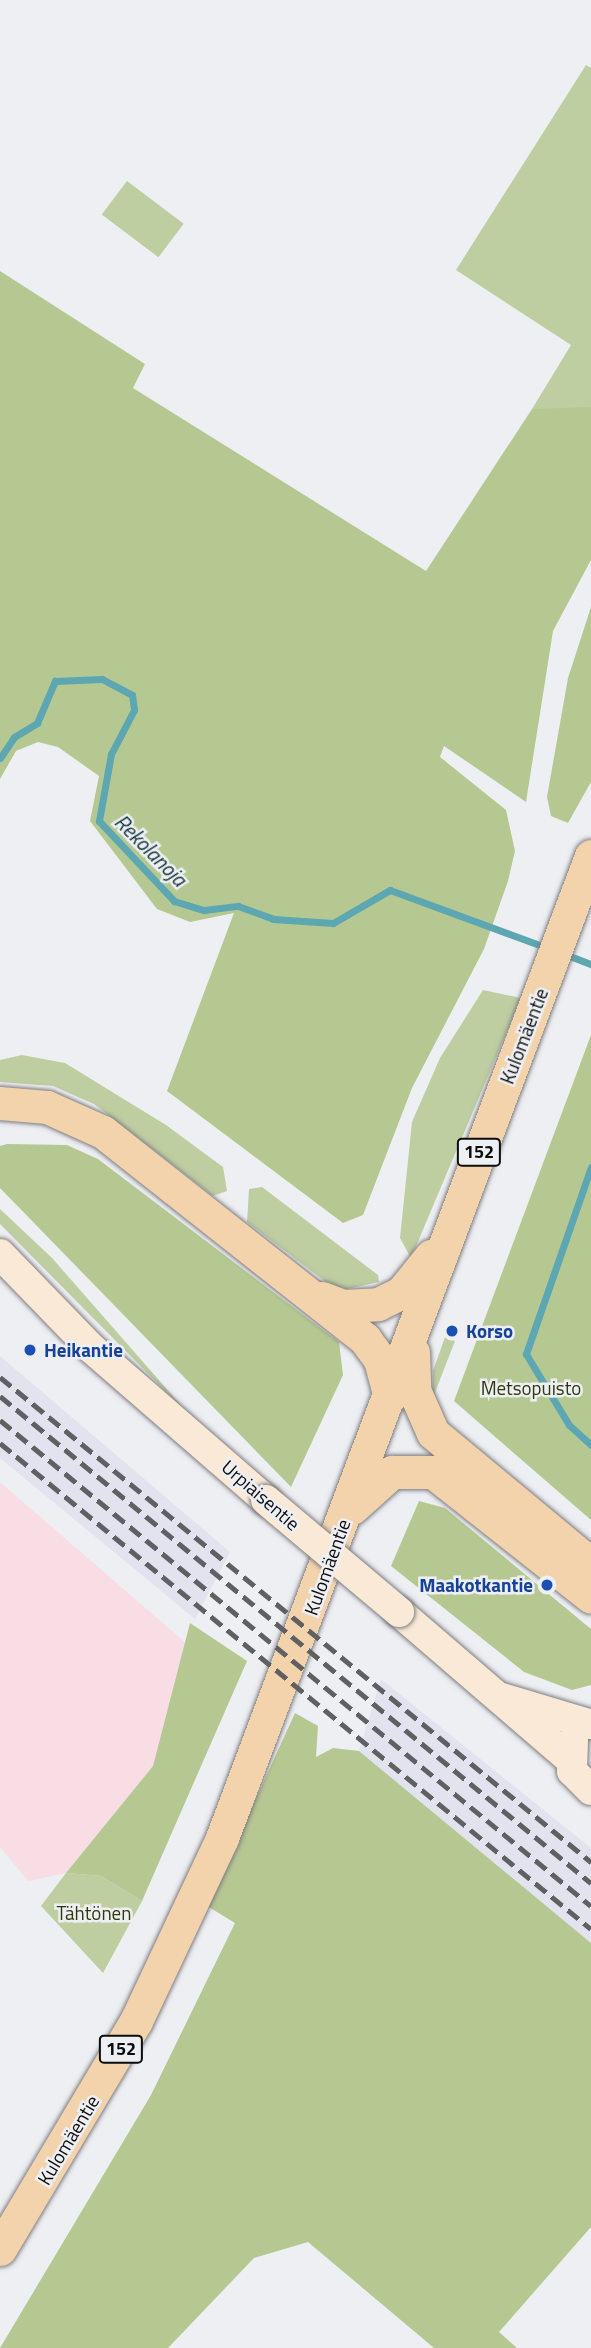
<!DOCTYPE html>
<html>
<head>
<meta charset="utf-8">
<style>
	body { margin:0 }
	#map { position:relative; width:591px; height:2348px; overflow:hidden; background:#eeeff3; font-family:"Titillium Web",sans-serif }
	div>[style] { position:absolute }
	[style*='--x'] { left:calc(var(--x)*1px); top:calc(var(--y)*1px); width:calc(var(--w)*1px); rotate:calc(var(--a)*1deg) }
	.industrial>* { inset:0; background:#f8dee4 }
	.built>* { inset:0; background:#e2e3ef }
	.green>* { inset:0; background:#becea1; transform-origin:0 0 }
	.forest>* { inset:0; background:#b6c892 }
	.stream>* { height:7px; margin:-3.5px; padding:0 3.5px; transform-origin:3.5px; border-radius:3.5px; background:#5ca7b1 }
	.roads { filter:drop-shadow(0 0 2px #7d7d81) drop-shadow(0 0 2px #7d7d81) }
	.secondary>* { height:30px; margin:-15px; padding:0 15px; transform-origin:15px; border-radius:15px; background:#f9e9d6 }
	.primary>* { height:33px; margin:-16.5px; padding:0 16.5px; transform-origin:16.5px; border-radius:16.5px; background:#f3d3ac }
	.rail>* { height:5px; margin-top:-2.5px; transform-origin:0; background:repeating-linear-gradient(90deg,#606062 0 14px,transparent 0 21px) }
	.bridges { filter:drop-shadow(0 0 2px #7d7d81) drop-shadow(0 0 2px #7d7d81) }
	.secondary-bridge>* { height:30px; margin:-15px; padding:0 15px; transform-origin:15px; border-radius:15px; background:#f9e9d6 }
	.dots>* { width:19px; height:19px; translate:-50% -50%; box-sizing:border-box; border:4px solid #eeeff3; border-radius:50% }
	span { translate:-50% -50%; white-space:nowrap; text-align:center; line-height:1.15; -webkit-text-stroke:5px #eeeff3; paint-order:stroke }
	.shield-label span { padding:2px 5px; background:#eeeff3; border:2px solid; border-radius:5px; -webkit-text-stroke-width:0 }
	.shield-label { font-size:18px; color:#0c0c0d; font-weight:700 }
	.street-label { font-size:19px; color:#0c0c0d }
	.transit-label { font-size:19px; color:#164399; font-weight:700 }
	.left { translate:0 -50%; text-align:left }
	.right { translate:-100% -50%; text-align:right }
	.park-label { font-size:19px; color:#2e3910 }
	.water-label { font-size:21px; color:#11373b; font-style:italic }
</style>
</head>
<body>
<div id="map">
	<div class="industrial">
		<div style="clip-path:polygon(0 1482px,187px 1644px,153px 1766px,66px 1873px,28px 1881px,0 1847px)"></div>
	</div>
	<div class="built">
		<div style="clip-path:polygon(0 1356px,230px 1552px,195px 1619px,0 1458px)"></div>
		<div style="clip-path:polygon(381px 1679px,591px 1848px,591px 1943px,359px 1751px)"></div>
	</div>
	<div class="green">
		<div style="clip-path:polygon(586px 65px,591px 68px,591px 448px,532px 409px,571px 345px,456px 270px)"></div>
		<div style="left:127px;top:181px;width:71px;height:42px;rotate:37deg"></div>
		<div style="clip-path:polygon(483px 990px,521px 998px,411px 1258px,400px 1238px,412px 1122px,440px 1058px)"></div>
		<div style="clip-path:polygon(22px 1055px,65px 1063px,166px 1125px,223px 1167px,227px 1191px,213px 1196px,94px 1104px,53px 1086px,0 1082px,0 1060px)"></div>
		<div style="clip-path:polygon(262px 1187px,378px 1275px,379px 1282px,347px 1289px,330px 1285px,247px 1222px,249px 1189px)"></div>
		<div style="clip-path:polygon(0 1209px,52px 1258px,193px 1419px,0 1224px)"></div>
		<div style="clip-path:polygon(445px 1337px,455px 1341px,432px 1400px,433px 1371px)"></div>
		<div style="clip-path:polygon(66px 1873px,101px 1876px,142px 1901px,103px 1973px,41px 1906px)"></div>
	</div>
	<div class="forest">
		<div style="clip-path:polygon(0 271px,145px 364px,133px 388px,426px 571px,532px 409px,591px 407px,591px 560px,553px 631px,526px 802px,444px 746px,440px 757px,506px 810px,515px 851px,508px 881px,484px 949px,412px 1088px,363px 1215px,343px 1223px,167px 1091px,234px 913px,190px 922px,157px 909px,90px 821px,99px 776px,58px 747px,38px 742px,16px 751px,0 779px)"></div>
		<div style="clip-path:polygon(591px 607px,591px 782px,568px 823px,551px 816px,547px 797px,568px 678px)"></div>
		<div style="clip-path:polygon(591px 1035px,591px 1520px,454px 1401px)"></div>
		<div style="clip-path:polygon(7px 1144px,67px 1145px,98px 1159px,339px 1342px,343px 1375px,291px 1487px,0 1188px,0 1146px)"></div>
		<div style="clip-path:polygon(419px 1501px,445px 1508px,591px 1629px,591px 1685px,572px 1690px,524px 1672px,391px 1566px)"></div>
		<div style="clip-path:polygon(190px 1623px,247px 1661px,142px 1901px,101px 1876px,66px 1873px,153px 1766px)"></div>
		<div style="clip-path:polygon(295px 1713px,318px 1726px,316px 1757px,333px 1748px,359px 1751px,591px 1943px,591px 2227px,499px 2332px,517px 2348px,434px 2348px,308px 2242px,254px 2258px,168px 2348px,0 2348px,151px 2095px,235px 1923px,207px 1906px)"></div>
	</div>
	<div class="stream">
		<div style="--x:0;--y:758;--w:25;--a:-56"></div>
		<div style="--x:14;--y:737;--w:27;--a:-31"></div>
		<div style="--x:37;--y:723;--w:46;--a:-66.8"></div>
		<div style="--x:55;--y:681;--w:47;--a:-2.4"></div>
		<div style="--x:102;--y:679;--w:34;--a:28"></div>
		<div style="--x:132;--y:695;--w:15;--a:82"></div>
		<div style="--x:134;--y:710;--w:50;--a:117.6"></div>
		<div style="--x:111;--y:754;--w:68;--a:100.2"></div>
		<div style="--x:99;--y:821;--w:110;--a:46.8"></div>
		<div style="--x:174;--y:901;--w:31;--a:17"></div>
		<div style="--x:204;--y:910;--w:34;--a:-7"></div>
		<div style="--x:238;--y:906;--w:37;--a:20"></div>
		<div style="--x:273;--y:919;--w:60;--a:3.8"></div>
		<div style="--x:333;--y:923;--w:66;--a:-30.1"></div>
		<div style="--x:390;--y:890;--w:168;--a:20.2"></div>
		<div style="--x:562;--y:953;--w:31;--a:21"></div>
		<div style="--x:591;--y:1167;--w:198;--a:109.2"></div>
		<div style="--x:526;--y:1354;--w:83;--a:58.8"></div>
		<div style="--x:569;--y:1425;--w:30;--a:42"></div>
	</div>
	<div class="roads">
		<div class="secondary">
			<div style="--x:0;--y:1254;--w:131;--a:45.9"></div>
			<div style="--x:91;--y:1348;--w:232;--a:41"></div>
			<div style="--x:399;--y:1612;--w:224;--a:40.7"></div>
			<div style="--x:499;--y:1697;--w:94;--a:16.7"></div>
			<div style="--x:573;--y:1741;--w:30;--a:92"></div>
			<div style="--x:572;--y:1771;--w:27;--a:45"></div>
		</div>
		<div class="primary">
			<div style="--x:0;--y:1103;--w:47;--a:4.9"></div>
			<div style="--x:47;--y:1107;--w:61;--a:24.1"></div>
			<div style="--x:103;--y:1132;--w:334;--a:38.3"></div>
			<div style="--x:365;--y:1339;--w:26;--a:54"></div>
			<div style="--x:380;--y:1360;--w:38;--a:75"></div>
			<div style="--x:322;--y:1298;--w:22;--a:21"></div>
			<div style="--x:343;--y:1306;--w:35;--a:-3"></div>
			<div style="--x:378;--y:1304;--w:25;--a:-26"></div>
			<div style="--x:401;--y:1293;--w:48;--a:-51"></div>
			<div style="--x:413;--y:1352;--w:38;--a:88"></div>
			<div style="--x:414;--y:1390;--w:47;--a:66.2"></div>
			<div style="--x:433;--y:1433;--w:205;--a:39.7"></div>
			<div style="--x:352;--y:1508;--w:54;--a:-42"></div>
			<div style="--x:392;--y:1472;--w:41;--a:0"></div>
			<div style="--x:433;--y:1472;--w:201;--a:38.3"></div>
			<div style="--x:0;--y:2249;--w:265;--a:-59.2"></div>
			<div style="--x:136;--y:2021;--w:202;--a:-64.8"></div>
			<div style="--x:222;--y:1838;--w:1049;--a:-69.41"></div>
		</div>
	</div>
	<div class="rail">
		<div style="--x:0;--y:1377;--w:765;--a:39.37"></div>
		<div style="--x:0;--y:1396;--w:766;--a:39.49"></div>
		<div style="--x:0;--y:1420;--w:765;--a:39.43"></div>
		<div style="--x:0;--y:1443;--w:765;--a:39.43"></div>
	</div>
	<div class="bridges">
		<div class="secondary-bridge">
			<div style="--x:266;--y:1500;--w:174;--a:40.1"></div>
		</div>
	</div>
	<div class="dots">
		<div style="left:452px;top:1331px;background:#1a4fb4"></div>
		<div style="left:30px;top:1350px;background:#1a4fb4"></div>
		<div style="left:547px;top:1585px;background:#1a4fb4"></div>
	</div>
	<div class="shield-label">
		<span style="left:479px;top:1152px">152</span>
		<span style="left:121px;top:2049px">152</span>
	</div>
	<div class="street-label">
		<span style="left:524px;top:1036px;rotate:-69deg">Kulomäentie</span>
		<span style="left:261px;top:1495px;rotate:41deg">Urpiaisentie</span>
		<span style="left:327px;top:1567px;rotate:-70deg">Kulomäentie</span>
		<span style="left:68px;top:2140px;rotate:-59deg">Kulomäentie</span>
	</div>
	<div class="transit-label">
		<span class="left" style="left:466px;top:1331px">Korso</span>
		<span class="left" style="left:44px;top:1350px">Heikantie</span>
		<span class="right" style="left:533px;top:1585px">Maakotkantie</span>
	</div>
	<div class="park-label">
		<span style="left:531px;top:1388px">Metsopuisto</span>
		<span style="left:94px;top:1913px">Tähtönen</span>
	</div>
	<div class="water-label">
		<span style="left:151px;top:850px;rotate:45deg">Rekolanoja</span>
	</div>
</div>
</body>
</html>
